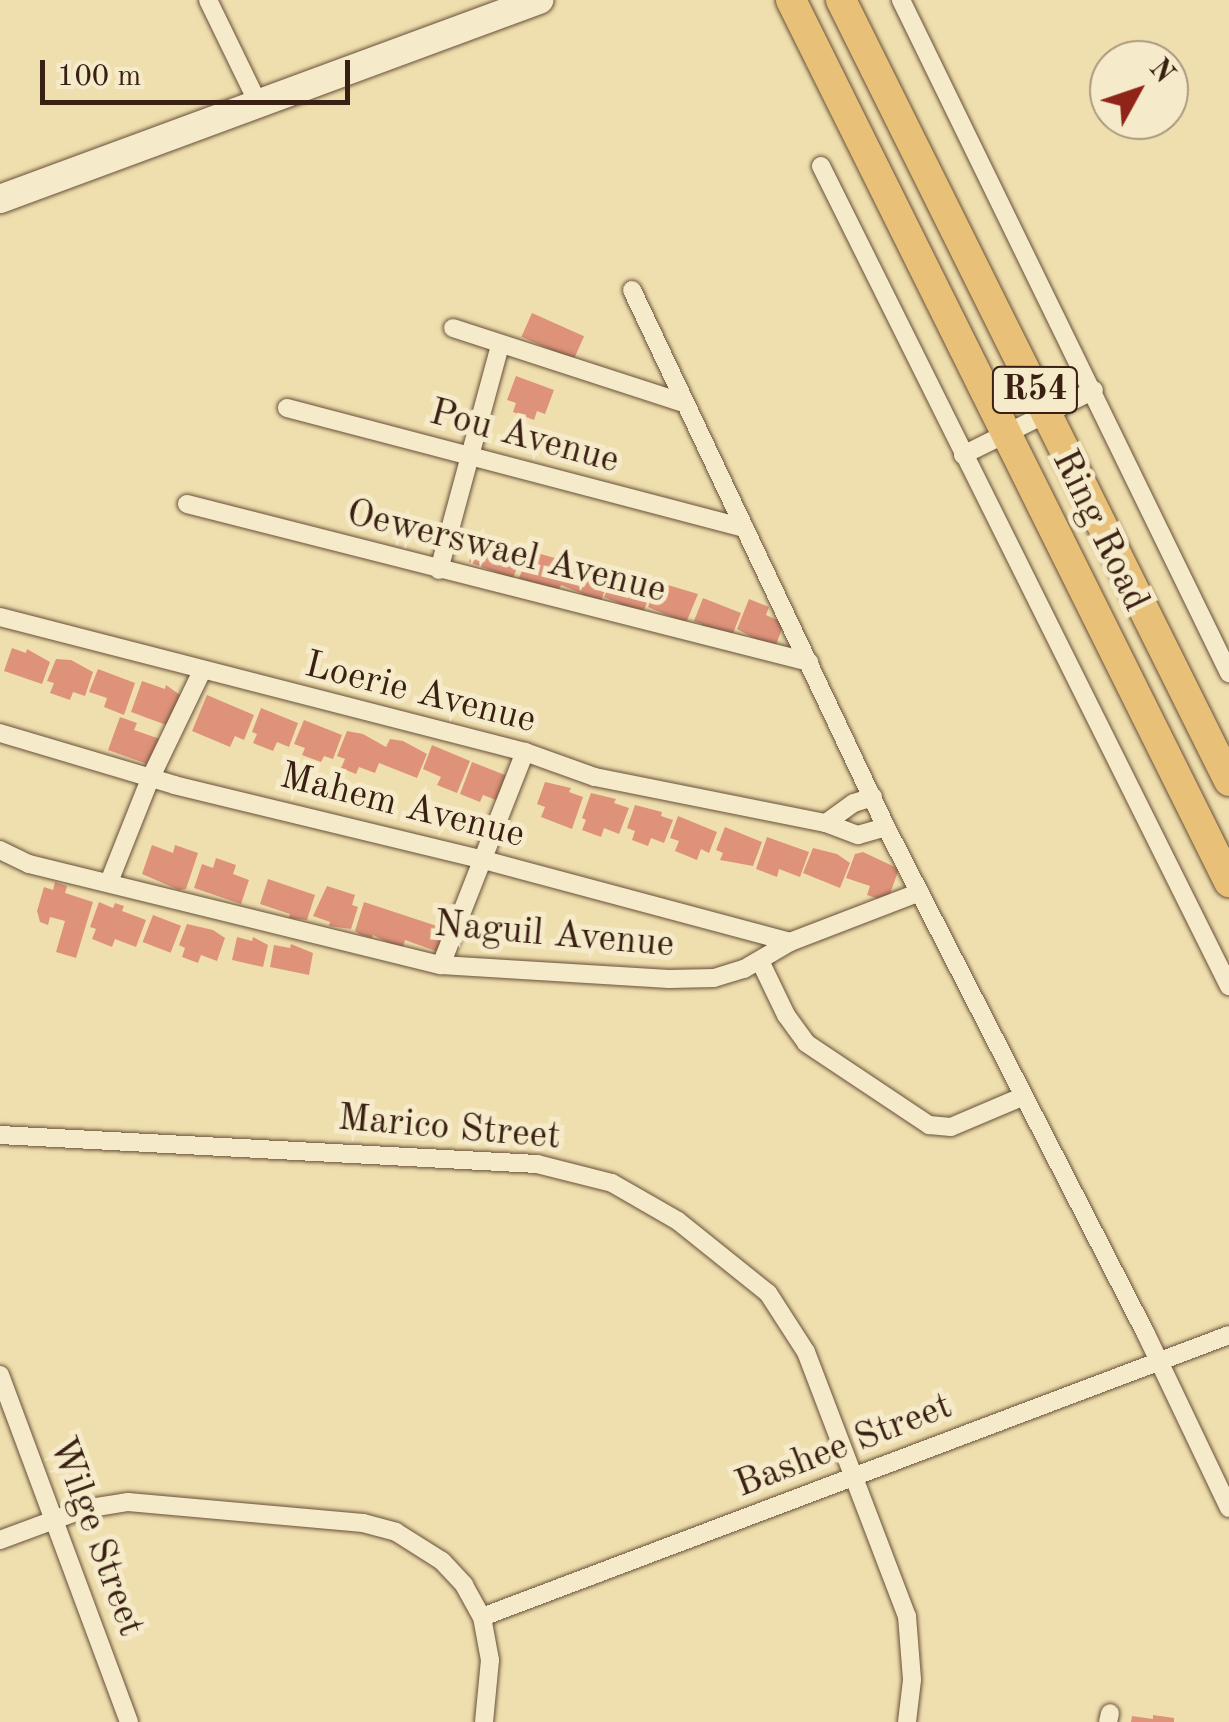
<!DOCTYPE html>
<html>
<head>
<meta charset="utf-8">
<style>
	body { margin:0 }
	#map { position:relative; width:1229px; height:1722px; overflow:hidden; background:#f0dfae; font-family:"Old Standard TT",serif }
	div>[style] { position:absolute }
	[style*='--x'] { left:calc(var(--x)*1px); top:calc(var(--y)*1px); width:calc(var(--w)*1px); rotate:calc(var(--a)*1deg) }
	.building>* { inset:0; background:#de927a; transform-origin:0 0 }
	.roads { filter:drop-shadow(0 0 2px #675039) drop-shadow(0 0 2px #675039) }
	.street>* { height:18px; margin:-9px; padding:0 9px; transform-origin:9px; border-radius:9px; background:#f5eaca }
	.secondary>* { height:28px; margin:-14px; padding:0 14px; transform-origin:14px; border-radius:14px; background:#f5eaca }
	.primary>* { height:30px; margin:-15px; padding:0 15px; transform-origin:15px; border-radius:15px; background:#e8c077 }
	span { translate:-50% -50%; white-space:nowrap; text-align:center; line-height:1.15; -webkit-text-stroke:10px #f5eaca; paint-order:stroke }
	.shield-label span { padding:2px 8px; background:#f5eaca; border:2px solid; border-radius:8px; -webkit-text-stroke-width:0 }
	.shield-label { font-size:35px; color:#392012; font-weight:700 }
	.street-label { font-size:38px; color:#392012 }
	.north { position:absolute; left:1089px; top:40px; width:100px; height:100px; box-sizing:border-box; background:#f5eaca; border:2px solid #aa9980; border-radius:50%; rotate:50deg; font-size:28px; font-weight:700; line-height:40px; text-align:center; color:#392012 }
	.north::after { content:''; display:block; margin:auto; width:35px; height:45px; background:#8f2418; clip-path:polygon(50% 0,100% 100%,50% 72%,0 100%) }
	.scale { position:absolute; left:40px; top:60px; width:310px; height:45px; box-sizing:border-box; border:5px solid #392012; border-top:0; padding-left:12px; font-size:30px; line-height:35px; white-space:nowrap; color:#392012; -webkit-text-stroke:8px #f5eaca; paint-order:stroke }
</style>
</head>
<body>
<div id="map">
	<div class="building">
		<div style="left:532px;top:313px;width:57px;height:26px;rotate:24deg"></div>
		<div style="clip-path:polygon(516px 376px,554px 390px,545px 414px,537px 411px,534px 420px,513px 412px,516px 403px,507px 400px)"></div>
		<div style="left:480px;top:533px;width:47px;height:31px;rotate:21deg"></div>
		<div style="clip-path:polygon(530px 551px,583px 566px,586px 559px,601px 565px,599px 570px,611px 575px,601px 601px,582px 598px,583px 594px,561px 585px,557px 593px,519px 578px)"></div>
		<div style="clip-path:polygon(626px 570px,653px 586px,643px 613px,620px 608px,621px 604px,604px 597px,615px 572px,624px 575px)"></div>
		<div style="clip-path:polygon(658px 582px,698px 594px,686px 623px,648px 607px)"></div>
		<div style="clip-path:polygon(703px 598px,741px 613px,732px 636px,699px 630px,702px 624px,694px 621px)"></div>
		<div style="clip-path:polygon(749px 599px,769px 607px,766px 615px,784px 623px,776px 645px,768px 646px,737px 629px)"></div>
		<div style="clip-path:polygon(12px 648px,26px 653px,27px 649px,50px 662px,42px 684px,4px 671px)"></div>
		<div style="clip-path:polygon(56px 659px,71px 660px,93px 672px,85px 696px,73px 692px,70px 700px,50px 693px,54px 683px,47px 681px)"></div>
		<div style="clip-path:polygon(98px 669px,135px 683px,124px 715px,104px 707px,107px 698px,89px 692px)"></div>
		<div style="clip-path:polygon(142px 681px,165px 689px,166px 685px,180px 695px,169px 726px,131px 712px)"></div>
		<div style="clip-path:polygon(207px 695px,254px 715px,244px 740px,235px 736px,230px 747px,192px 731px)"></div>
		<div style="clip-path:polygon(261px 708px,298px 723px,289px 747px,277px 742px,273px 751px,253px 743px,257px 734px,252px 732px)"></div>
		<div style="clip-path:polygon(120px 717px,137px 723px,134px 730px,163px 740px,153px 766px,108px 750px)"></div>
		<div style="clip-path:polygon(304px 720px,342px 735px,333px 759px,324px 756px,321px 762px,302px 755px,305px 748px,294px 744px)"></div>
		<div style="clip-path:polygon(347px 731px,363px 734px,386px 747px,390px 739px,403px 741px,427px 754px,417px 778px,379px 763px,375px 773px,359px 767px,356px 774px,341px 768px,345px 759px,337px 756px)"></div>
		<div style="clip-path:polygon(432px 745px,470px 761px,457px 793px,437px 785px,441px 777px,423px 769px)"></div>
		<div style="clip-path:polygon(472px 762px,510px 777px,501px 802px,483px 795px,480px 802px,460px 794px)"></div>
		<div style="clip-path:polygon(545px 782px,571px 788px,569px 792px,583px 797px,572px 829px,541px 817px,545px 807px,537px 804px)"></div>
		<div style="clip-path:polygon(591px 793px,616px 799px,614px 803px,629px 808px,619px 834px,604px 828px,601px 837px,582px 830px,586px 820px,582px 818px)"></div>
		<div style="clip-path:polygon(635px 805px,662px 812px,661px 816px,673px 820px,664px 843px,651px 838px,648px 846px,632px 840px,635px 831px,627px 828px)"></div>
		<div style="clip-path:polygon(678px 816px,717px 832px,709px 853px,701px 849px,697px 860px,675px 851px,679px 841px,670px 838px)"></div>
		<div style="clip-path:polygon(725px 827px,762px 842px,753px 866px,720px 860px,723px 853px,716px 850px)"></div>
		<div style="clip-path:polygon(767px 837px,809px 852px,800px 877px,779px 869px,777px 877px,756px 869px)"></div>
		<div style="clip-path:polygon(152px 845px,173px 853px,175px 845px,198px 853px,186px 889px,179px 890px,142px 874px)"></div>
		<div style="clip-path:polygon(813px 848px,837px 854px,850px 863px,840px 888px,803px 873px)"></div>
		<div style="clip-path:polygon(863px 852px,899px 869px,887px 902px,867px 895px,870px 886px,846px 878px,855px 854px)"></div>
		<div style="clip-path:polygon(216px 858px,236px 865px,233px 874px,249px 880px,241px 904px,194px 888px,202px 864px,213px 868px)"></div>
		<div style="clip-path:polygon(268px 879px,315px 895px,307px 920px,289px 918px,290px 914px,260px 904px)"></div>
		<div style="clip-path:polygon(55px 882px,67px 886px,65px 893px,93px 902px,76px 958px,56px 952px,65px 921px,50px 917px,48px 925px,40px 922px,37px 911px,44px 887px,53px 890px)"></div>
		<div style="clip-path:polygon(327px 886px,355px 895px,352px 905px,358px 907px,351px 929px,329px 926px,330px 922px,313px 916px)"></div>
		<div style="clip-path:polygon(99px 902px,113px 908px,115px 903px,124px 906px,122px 911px,146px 920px,136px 947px,115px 939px,112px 947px,92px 939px,96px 929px,90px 927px)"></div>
		<div style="clip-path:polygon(364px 902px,452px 931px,444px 954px,405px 940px,403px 947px,397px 947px,373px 935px,372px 938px,361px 935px,355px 931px)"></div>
		<div style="left:153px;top:915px;width:30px;height:29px;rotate:21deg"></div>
		<div style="clip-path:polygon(187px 924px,213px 930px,225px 938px,217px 961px,201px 955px,198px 963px,182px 957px,185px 948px,179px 945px)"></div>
		<div style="clip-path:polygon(237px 937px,252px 941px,253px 937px,268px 945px,263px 967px,232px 960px)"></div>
		<div style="clip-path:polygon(291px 944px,313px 953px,309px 975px,270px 967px,274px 945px,290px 948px)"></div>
		<div style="clip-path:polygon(1153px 1715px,1174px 1718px,1174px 1722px,1131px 1722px,1132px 1716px,1153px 1719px)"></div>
	</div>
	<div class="roads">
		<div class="street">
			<div style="--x:208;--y:0;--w:112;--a:64.1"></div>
			<div style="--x:901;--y:0;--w:749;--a:64.02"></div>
			<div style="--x:821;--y:166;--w:916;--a:63.55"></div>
			<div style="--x:632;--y:290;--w:594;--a:64.69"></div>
			<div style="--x:886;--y:827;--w:570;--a:62.85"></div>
			<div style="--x:1146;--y:1334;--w:193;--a:64.5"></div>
			<div style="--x:453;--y:328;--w:243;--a:18"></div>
			<div style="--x:287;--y:408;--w:473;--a:14.7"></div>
			<div style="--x:963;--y:455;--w:146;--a:-26.4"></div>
			<div style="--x:187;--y:504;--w:642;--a:14.25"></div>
			<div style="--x:439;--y:570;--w:233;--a:-74.8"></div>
			<div style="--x:0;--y:617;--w:542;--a:14.42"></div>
			<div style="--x:525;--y:752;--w:74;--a:19.7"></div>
			<div style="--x:595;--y:777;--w:236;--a:11.3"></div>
			<div style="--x:826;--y:823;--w:34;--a:21"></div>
			<div style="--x:858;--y:835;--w:29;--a:-16"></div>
			<div style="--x:0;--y:733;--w:182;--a:16.6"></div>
			<div style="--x:174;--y:785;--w:319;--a:13.6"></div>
			<div style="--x:484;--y:860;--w:317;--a:15"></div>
			<div style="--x:826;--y:823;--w:34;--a:-36"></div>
			<div style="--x:854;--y:803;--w:20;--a:-18"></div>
			<div style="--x:0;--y:850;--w:32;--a:26"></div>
			<div style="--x:29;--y:864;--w:424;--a:13.8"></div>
			<div style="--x:441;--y:965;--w:228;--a:3.5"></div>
			<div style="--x:669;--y:979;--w:45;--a:-1.3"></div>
			<div style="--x:714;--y:978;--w:31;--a:-17"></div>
			<div style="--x:744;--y:969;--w:53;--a:-30.4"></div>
			<div style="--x:790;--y:942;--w:139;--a:-21"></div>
			<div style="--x:109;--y:882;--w:111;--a:-68.3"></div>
			<div style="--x:150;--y:779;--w:120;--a:-64.3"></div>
			<div style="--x:761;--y:963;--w:58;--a:64.3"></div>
			<div style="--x:786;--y:1015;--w:34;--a:54"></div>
			<div style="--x:806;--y:1043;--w:148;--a:33.7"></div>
			<div style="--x:929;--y:1125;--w:22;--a:5"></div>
			<div style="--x:951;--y:1127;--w:79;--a:-23"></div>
			<div style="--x:441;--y:965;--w:229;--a:-68.5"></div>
			<div style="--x:0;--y:1135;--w:538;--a:3.09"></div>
			<div style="--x:537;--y:1164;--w:77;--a:14.2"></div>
			<div style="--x:612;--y:1183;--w:76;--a:29.9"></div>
			<div style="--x:678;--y:1221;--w:115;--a:38.7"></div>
			<div style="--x:768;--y:1293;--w:70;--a:57.2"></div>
			<div style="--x:806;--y:1352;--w:283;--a:69.1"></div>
			<div style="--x:907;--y:1616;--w:64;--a:85.5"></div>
			<div style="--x:912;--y:1680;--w:42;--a:96.8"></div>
			<div style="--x:0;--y:1375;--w:370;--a:69.6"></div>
			<div style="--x:0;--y:1540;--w:90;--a:-20.3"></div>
			<div style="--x:84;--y:1509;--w:45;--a:-9"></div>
			<div style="--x:128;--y:1502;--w:236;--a:5.1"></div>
			<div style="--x:363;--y:1523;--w:34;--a:15"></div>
			<div style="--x:396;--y:1532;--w:54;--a:32.2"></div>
			<div style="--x:442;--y:1561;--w:33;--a:47"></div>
			<div style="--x:464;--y:1585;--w:37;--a:61"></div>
			<div style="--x:482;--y:1617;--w:44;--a:79.5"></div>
			<div style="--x:490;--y:1660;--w:62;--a:95.5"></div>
			<div style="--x:482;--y:1617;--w:798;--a:-20.68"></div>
			<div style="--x:1108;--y:1722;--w:9;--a:-77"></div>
		</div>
		<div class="secondary">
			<div style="--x:0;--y:199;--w:575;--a:-20.26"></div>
		</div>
		<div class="primary">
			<div style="--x:791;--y:0;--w:985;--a:63.59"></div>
			<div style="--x:841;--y:0;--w:872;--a:63.58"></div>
		</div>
	</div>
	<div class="shield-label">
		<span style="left:1035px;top:390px">R54</span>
	</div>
	<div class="street-label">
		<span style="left:524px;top:438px;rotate:15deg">Pou Avenue</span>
		<span style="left:1099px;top:531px;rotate:64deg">Ring Road</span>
		<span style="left:506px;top:553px;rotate:14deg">Oewerswael Avenue</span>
		<span style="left:420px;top:694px;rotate:14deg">Loerie Avenue</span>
		<span style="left:402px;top:807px;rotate:14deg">Mahem Avenue</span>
		<span style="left:554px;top:936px;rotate:5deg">Naguil Avenue</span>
		<span style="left:449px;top:1129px;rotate:5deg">Marico Street</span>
		<span style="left:844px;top:1447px;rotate:-21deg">Bashee Street</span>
		<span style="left:95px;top:1537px;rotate:70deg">Wilge Street</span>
	</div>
	<div class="north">N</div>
	<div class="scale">100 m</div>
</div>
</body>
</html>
